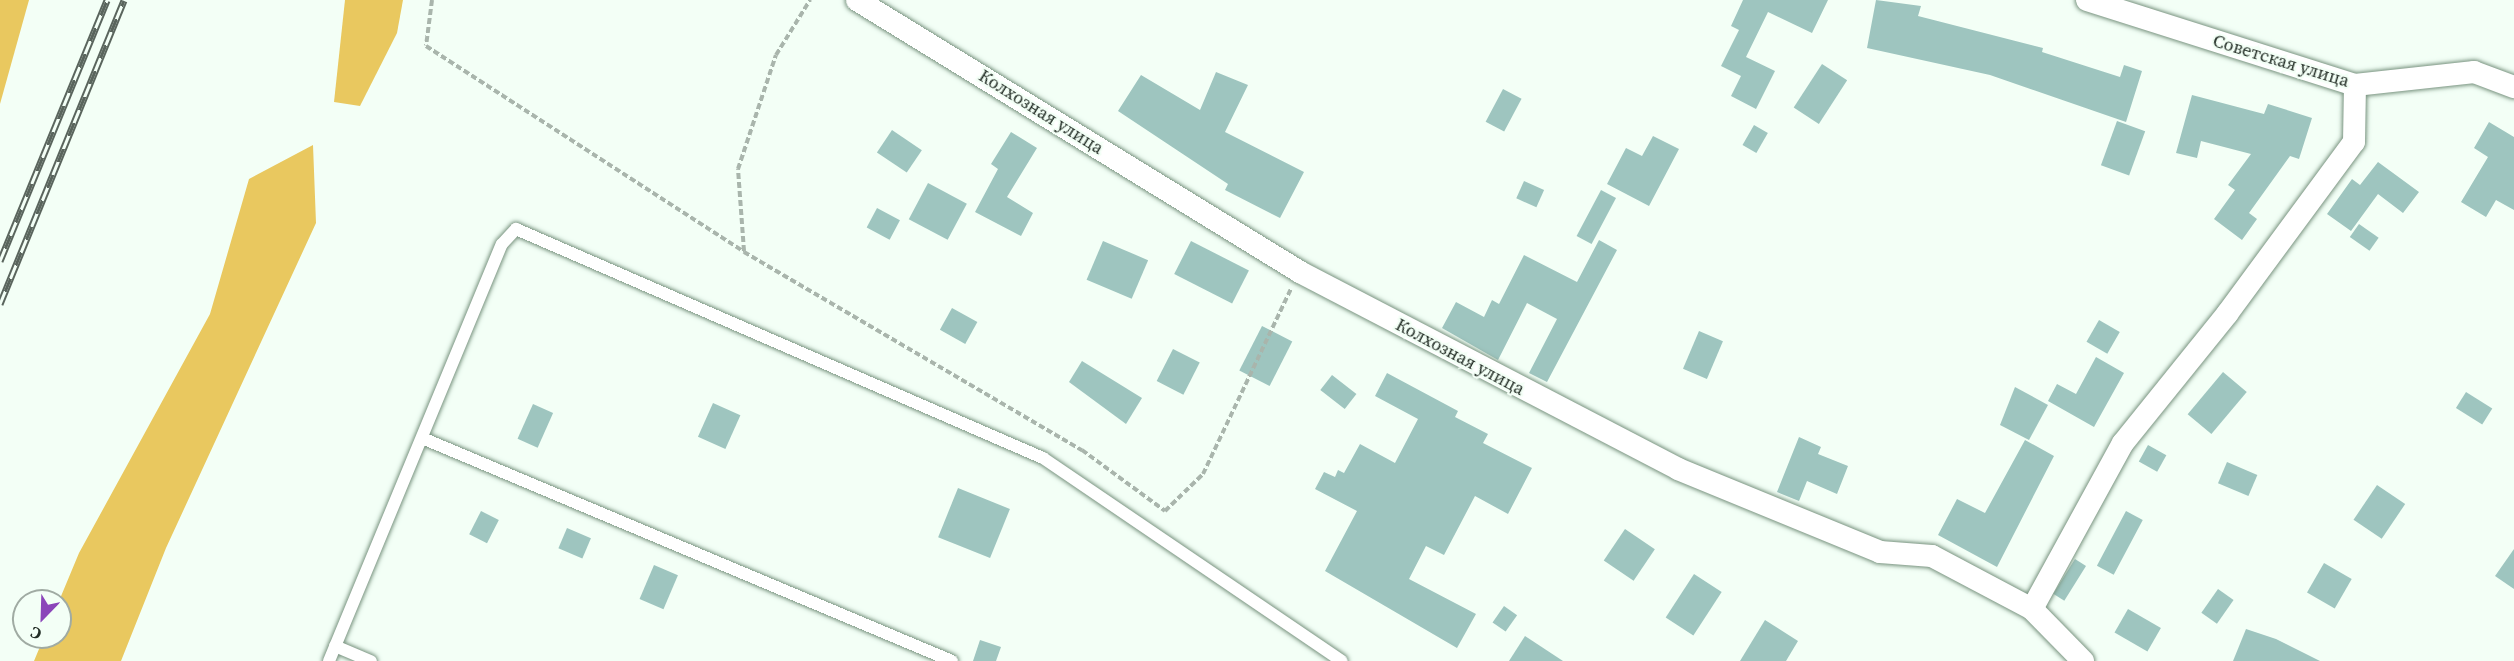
<!DOCTYPE html>
<html>
<head>
<meta charset="utf-8">
<style>
	body { margin:0 }
	#map { position:relative; width:2514px; height:661px; overflow:hidden; background:#f3fff6; font-family:"Source Serif 4",serif }
	div>[style] { position:absolute }
	[style*='--x'] { left:calc(var(--x)*1px); top:calc(var(--y)*1px); width:calc(var(--w)*1px); rotate:calc(var(--a)*1deg) }
	.forest>* { inset:0; background:#e9c85f }
	.building>* { inset:0; background:#9ec5bf; transform-origin:0 0 }
	.path>* { height:4px; margin-top:-2px; transform-origin:0; background:repeating-linear-gradient(90deg,#a9b5ac 0 6px,transparent 0 9px) }
	.roads { filter:drop-shadow(0 0 2px #799480) drop-shadow(0 0 2px #799480) }
	.service>* { height:12px; margin:-6px; padding:0 6px; transform-origin:6px; border-radius:6px; background:#fff }
	.minor>* { height:22px; margin:-11px; padding:0 11px; transform-origin:11px; border-radius:11px; background:#fff }
	.rail>* { height:7px; margin-top:-3.5px; transform-origin:0; background:repeating-linear-gradient(90deg,#f3fff6 0 14px,#5a655d 0 28px); box-sizing:border-box; border-block:2px solid #5a655d }
	span { translate:-50% -50%; white-space:nowrap; text-align:center; line-height:1.15; -webkit-text-stroke:4.5px #f3fff6; paint-order:stroke }
	.street-label { font-size:18px; color:#232e26 }
	.north { position:absolute; left:12px; top:589px; width:60px; height:60px; box-sizing:border-box; background:#f3fff6; border:2px solid #a0aba3; border-radius:50%; rotate:203deg; font-size:16px; font-weight:700; line-height:24px; text-align:center; color:#232e26 }
	.north::after { content:''; display:block; margin:auto; width:21px; height:27px; background:#8b45b9; clip-path:polygon(50% 0,100% 100%,50% 72%,0 100%) }
</style>
</head>
<body>
<div id="map">
	<div class="forest">
		<div style="clip-path:polygon(0 0,29px 0,0 104px)"></div>
		<div style="clip-path:polygon(345px 0,403px 0,397px 33px,360px 106px,334px 102px)"></div>
		<div style="clip-path:polygon(313px 145px,316px 223px,166px 548px,121px 661px,34px 661px,44px 637px,60px 637px,59px 601px,79px 553px,210px 314px,249px 179px)"></div>
	</div>
	<div class="building">
		<div style="clip-path:polygon(1743px 0,1828px 0,1812px 33px,1768px 12px,1746px 57px,1775px 71px,1756px 109px,1731px 96px,1741px 76px,1721px 66px,1739px 30px,1731px 26px)"></div>
		<div style="clip-path:polygon(1876px 0,1921px 6px,1918px 16px,2043px 48px,2042px 52px,2120px 77px,2124px 65px,2142px 71px,2126px 122px,1990px 75px,1867px 48px)"></div>
		<div style="left:1822px;top:64px;width:30px;height:52px;rotate:33deg"></div>
		<div style="clip-path:polygon(1216px 72px,1248px 85px,1225px 132px,1304px 172px,1280px 218px,1225px 190px,1228px 184px,1118px 111px,1141px 75px,1200px 110px)"></div>
		<div style="left:1503px;top:89px;width:21px;height:37px;rotate:28deg"></div>
		<div style="clip-path:polygon(2192px 95px,2264px 114px,2268px 104px,2312px 118px,2299px 159px,2290px 156px,2249px 213px,2257px 219px,2242px 240px,2214px 219px,2235px 190px,2228px 185px,2251px 154px,2201px 141px,2197px 158px,2176px 153px)"></div>
		<div style="left:2117px;top:121px;width:30px;height:47px;rotate:20deg"></div>
		<div style="clip-path:polygon(2489px 122px,2514px 137px,2514px 210px,2496px 200px,2486px 217px,2461px 202px,2488px 157px,2474px 148px)"></div>
		<div style="left:1754px;top:125px;width:16px;height:23px;rotate:30deg"></div>
		<div style="left:892px;top:130px;width:36px;height:27px;rotate:34deg"></div>
		<div style="clip-path:polygon(1011px 132px,1037px 148px,1007px 197px,1033px 213px,1021px 236px,975px 212px,998px 169px,991px 164px)"></div>
		<div style="clip-path:polygon(1653px 136px,1679px 149px,1649px 206px,1607px 184px,1626px 148px,1642px 156px)"></div>
		<div style="clip-path:polygon(2378px 162px,2419px 192px,2403px 213px,2378px 194px,2351px 231px,2327px 214px,2352px 179px,2360px 185px)"></div>
		<div style="left:1524px;top:181px;width:22px;height:19px;rotate:24deg"></div>
		<div style="left:928px;top:183px;width:44px;height:41px;rotate:28deg"></div>
		<div style="left:1601px;top:190px;width:17px;height:52px;rotate:28deg"></div>
		<div style="left:877px;top:208px;width:26px;height:22px;rotate:28deg"></div>
		<div style="left:2359px;top:224px;width:24px;height:16px;rotate:35deg"></div>
		<div style="clip-path:polygon(1599px 240px,1617px 250px,1547px 382px,1529px 373px,1557px 319px,1527px 303px,1498px 360px,1442px 328px,1456px 302px,1484px 317px,1492px 300px,1499px 304px,1524px 255px,1577px 282px)"></div>
		<div style="left:1103px;top:241px;width:49px;height:42px;rotate:23deg"></div>
		<div style="left:1191px;top:241px;width:65px;height:37px;rotate:27deg"></div>
		<div style="left:952px;top:308px;width:29px;height:25px;rotate:29deg"></div>
		<div style="left:2099px;top:320px;width:24px;height:25px;rotate:30deg"></div>
		<div style="left:1262px;top:326px;width:34px;height:50px;rotate:27deg"></div>
		<div style="left:1699px;top:331px;width:26px;height:41px;rotate:23deg"></div>
		<div style="left:1173px;top:349px;width:30px;height:36px;rotate:27deg"></div>
		<div style="clip-path:polygon(2096px 357px,2124px 373px,2094px 427px,2048px 401px,2057px 384px,2076px 394px)"></div>
		<div style="clip-path:polygon(1082px 361px,1142px 398px,1126px 424px,1069px 382px)"></div>
		<div style="left:2223px;top:372px;width:31px;height:55px;rotate:40deg"></div>
		<div style="clip-path:polygon(1387px 373px,1458px 411px,1455px 417px,1488px 434px,1483px 443px,1532px 468px,1508px 514px,1475px 496px,1444px 555px,1426px 546px,1409px 579px,1476px 614px,1457px 648px,1325px 571px,1357px 511px,1315px 489px,1324px 472px,1335px 477px,1338px 470px,1344px 473px,1360px 444px,1395px 463px,1418px 419px,1375px 396px)"></div>
		<div style="left:1332px;top:375px;width:31px;height:19px;rotate:38deg"></div>
		<div style="clip-path:polygon(2015px 387px,2048px 405px,2029px 440px,2000px 425px)"></div>
		<div style="left:2466px;top:392px;width:31px;height:19px;rotate:32deg"></div>
		<div style="left:713px;top:403px;width:30px;height:37px;rotate:24deg"></div>
		<div style="left:533px;top:404px;width:22px;height:38px;rotate:24deg"></div>
		<div style="clip-path:polygon(1799px 437px,1821px 447px,1818px 454px,1848px 466px,1837px 494px,1807px 481px,1799px 501px,1777px 492px)"></div>
		<div style="clip-path:polygon(2025px 440px,2054px 456px,1997px 567px,1938px 535px,1957px 499px,1985px 513px)"></div>
		<div style="left:2148px;top:445px;width:21px;height:19px;rotate:29deg"></div>
		<div style="left:2227px;top:462px;width:33px;height:23px;rotate:23deg"></div>
		<div style="left:2377px;top:485px;width:34px;height:42px;rotate:34deg"></div>
		<div style="left:958px;top:488px;width:56px;height:53px;rotate:22deg"></div>
		<div style="left:481px;top:511px;width:20px;height:26px;rotate:27deg"></div>
		<div style="left:2126px;top:511px;width:19px;height:62px;rotate:28deg"></div>
		<div style="left:567px;top:528px;width:26px;height:22px;rotate:23deg"></div>
		<div style="left:1625px;top:529px;width:36px;height:38px;rotate:34deg"></div>
		<div style="clip-path:polygon(2514px 549px,2514px 589px,2495px 576px)"></div>
		<div style="left:2075px;top:559px;width:13px;height:41px;rotate:32deg"></div>
		<div style="left:2324px;top:563px;width:32px;height:34px;rotate:30deg"></div>
		<div style="left:654px;top:565px;width:26px;height:37px;rotate:23deg"></div>
		<div style="left:1694px;top:574px;width:33px;height:52px;rotate:33deg"></div>
		<div style="left:2218px;top:589px;width:19px;height:29px;rotate:35deg"></div>
		<div style="left:1504px;top:606px;width:16px;height:20px;rotate:35deg"></div>
		<div style="left:2128px;top:609px;width:38px;height:27px;rotate:30deg"></div>
		<div style="clip-path:polygon(1765px 620px,1798px 641px,1786px 661px,1740px 661px)"></div>
		<div style="clip-path:polygon(2246px 629px,2276px 639px,2320px 661px,2233px 661px)"></div>
		<div style="clip-path:polygon(1525px 636px,1563px 661px,1509px 661px)"></div>
		<div style="clip-path:polygon(980px 640px,1001px 647px,996px 661px,973px 661px)"></div>
	</div>
	<div class="path">
		<div style="--x:432;--y:0;--w:46;--a:97.4"></div>
		<div style="--x:426;--y:46;--w:379;--a:32.9"></div>
		<div style="--x:744;--y:252;--w:392;--a:30.4"></div>
		<div style="--x:1082;--y:450;--w:103;--a:36.3"></div>
		<div style="--x:1165;--y:511;--w:53;--a:-44.2"></div>
		<div style="--x:1203;--y:474;--w:205;--a:-64.6"></div>
		<div style="--x:744;--y:251;--w:82;--a:-94.2"></div>
		<div style="--x:738;--y:169;--w:120;--a:-71.6"></div>
		<div style="--x:776;--y:55;--w:65;--a:-58.3"></div>
	</div>
	<div class="roads">
		<div class="service">
			<div style="--x:422;--y:438;--w:575;--a:22.82"></div>
			<div style="--x:335;--y:646;--w:39;--a:23"></div>
			<div style="--x:329;--y:661;--w:451;--a:-67.5"></div>
			<div style="--x:502;--y:244;--w:21;--a:-47"></div>
			<div style="--x:516;--y:229;--w:575;--a:23.49"></div>
			<div style="--x:1043;--y:458;--w:361;--a:34.2"></div>
		</div>
		<div class="minor">
			<div style="--x:857;--y:0;--w:520;--a:31.55"></div>
			<div style="--x:1300;--y:272;--w:426;--a:27.5"></div>
			<div style="--x:1678;--y:469;--w:218;--a:22.3"></div>
			<div style="--x:1880;--y:552;--w:52;--a:4.4"></div>
			<div style="--x:1932;--y:556;--w:113;--a:27.9"></div>
			<div style="--x:2032;--y:609;--w:73;--a:45.6"></div>
			<div style="--x:2087;--y:0;--w:281;--a:17.6"></div>
			<div style="--x:2355;--y:85;--w:120;--a:-6.2"></div>
			<div style="--x:2474;--y:72;--w:43;--a:20.6"></div>
			<div style="--x:2032;--y:609;--w:189;--a:-61.3"></div>
			<div style="--x:2123;--y:443;--w:166;--a:-51.1"></div>
			<div style="--x:2227;--y:314;--w:214;--a:-53.6"></div>
			<div style="--x:2354;--y:142;--w:57;--a:-89"></div>
		</div>
	</div>
	<div class="rail">
		<div style="--x:0;--y:261;--w:282;--a:-67.7"></div>
		<div style="--x:0;--y:304;--w:328;--a:-67.8"></div>
	</div>
	<div class="street-label">
		<span style="left:2281px;top:61px;rotate:17deg">Советская улица</span>
		<span style="left:1041px;top:112px;rotate:32deg">Колхозная улица</span>
		<span style="left:1460px;top:357px;rotate:28deg">Колхозная улица</span>
	</div>
	<div class="north">С</div>
</div>
</body>
</html>
